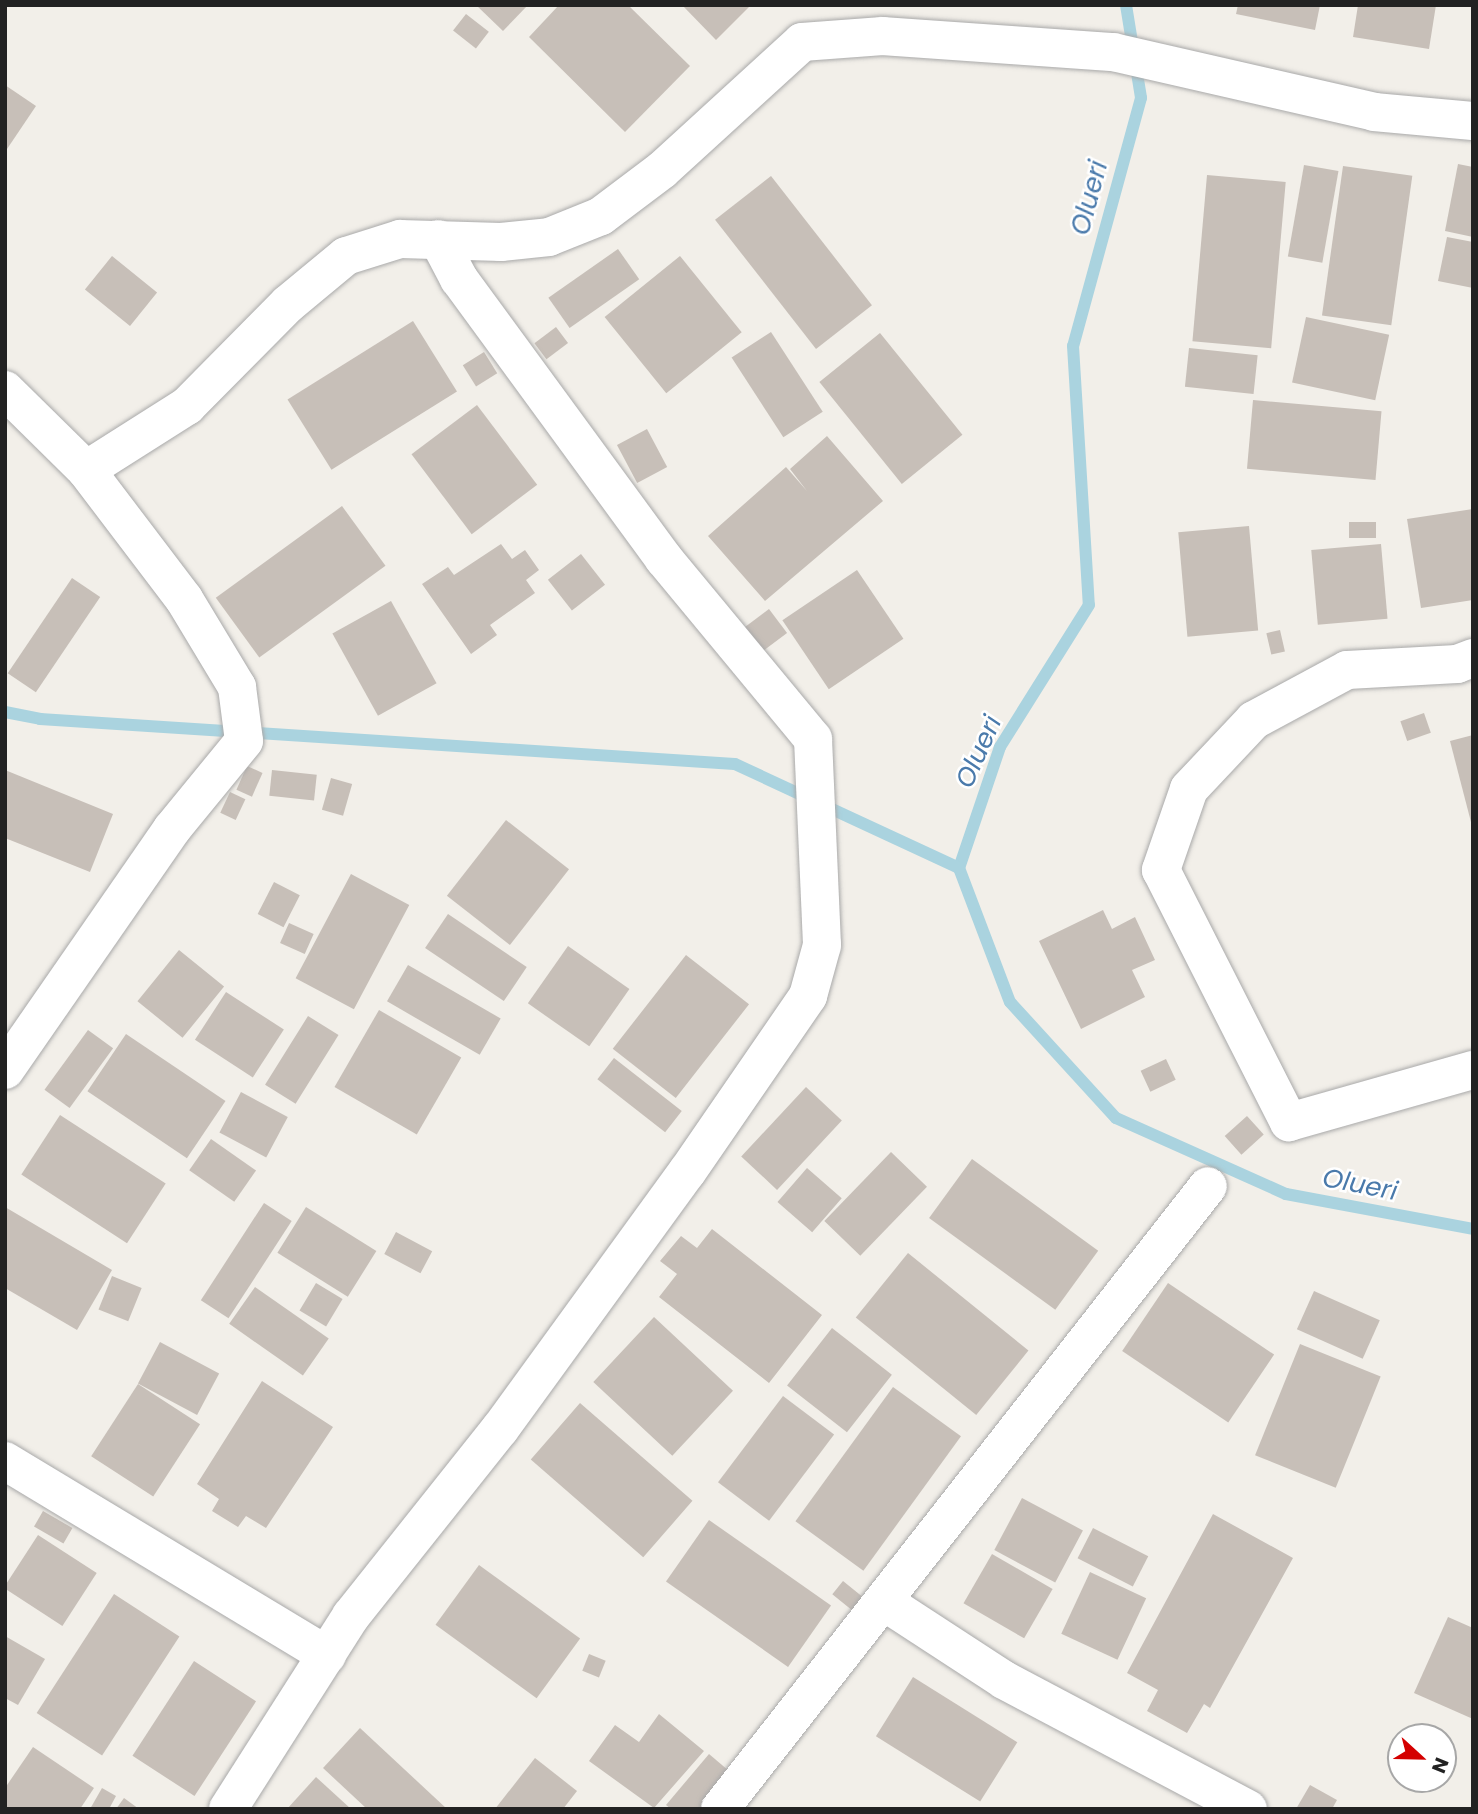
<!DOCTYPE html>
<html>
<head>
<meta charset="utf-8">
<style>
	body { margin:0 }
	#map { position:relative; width:1478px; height:1814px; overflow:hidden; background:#f2efe9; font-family:Poppins,sans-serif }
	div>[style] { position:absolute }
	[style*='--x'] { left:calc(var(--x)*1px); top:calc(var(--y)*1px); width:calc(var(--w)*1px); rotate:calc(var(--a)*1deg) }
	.stream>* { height:12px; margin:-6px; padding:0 6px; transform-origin:6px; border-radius:6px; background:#aad3df }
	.building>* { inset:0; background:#c7bfb8; transform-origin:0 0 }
	.roads { filter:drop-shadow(0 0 2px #a9a9a9) drop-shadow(0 0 2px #a9a9a9) }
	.minor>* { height:38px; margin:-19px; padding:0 19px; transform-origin:19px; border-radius:19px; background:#fff }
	span { translate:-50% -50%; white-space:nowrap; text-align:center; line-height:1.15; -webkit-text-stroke:5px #fff; paint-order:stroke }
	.water-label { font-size:26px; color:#4a7aab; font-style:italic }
	.frame { position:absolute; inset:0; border:7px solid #222; pointer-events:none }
	.north { position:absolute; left:1387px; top:1723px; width:70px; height:70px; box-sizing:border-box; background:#fff; border:2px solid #a7a7a7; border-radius:50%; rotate:112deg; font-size:19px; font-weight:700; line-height:28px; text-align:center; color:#222 }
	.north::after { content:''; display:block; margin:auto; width:24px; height:32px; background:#d40000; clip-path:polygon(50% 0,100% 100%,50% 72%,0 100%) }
</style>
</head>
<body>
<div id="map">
	<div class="stream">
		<div style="--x:1126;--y:5;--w:94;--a:80.8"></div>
		<div style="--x:1141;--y:98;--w:257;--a:105.3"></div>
		<div style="--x:1073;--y:346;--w:259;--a:86.5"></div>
		<div style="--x:1089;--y:605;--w:168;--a:122.1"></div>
		<div style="--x:1000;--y:747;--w:128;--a:108.7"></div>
		<div style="--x:959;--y:868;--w:143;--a:69.2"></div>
		<div style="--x:1010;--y:1002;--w:157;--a:47.6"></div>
		<div style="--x:1116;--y:1118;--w:186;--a:24.1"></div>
		<div style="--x:1286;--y:1194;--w:190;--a:10.6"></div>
		<div style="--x:5;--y:712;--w:36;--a:11"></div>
		<div style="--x:40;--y:719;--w:696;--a:3.7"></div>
		<div style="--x:735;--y:764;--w:247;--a:24.9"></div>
	</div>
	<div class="building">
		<div style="clip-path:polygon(476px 5px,528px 5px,503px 31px)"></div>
		<div style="clip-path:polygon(559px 5px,628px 5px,690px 66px,625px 132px,529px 37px)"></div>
		<div style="clip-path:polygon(682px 5px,751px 5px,716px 40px)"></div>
		<div style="clip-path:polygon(1238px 5px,1320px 5px,1315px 30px,1236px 14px)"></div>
		<div style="clip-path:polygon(1358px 5px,1436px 5px,1429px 49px,1353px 37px)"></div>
		<div style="left:466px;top:14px;width:29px;height:21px;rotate:38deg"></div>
		<div style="clip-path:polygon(5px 85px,36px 106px,5px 152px)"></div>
		<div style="clip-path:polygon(1458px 164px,1473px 167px,1473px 237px,1445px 231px)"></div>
		<div style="left:1304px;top:165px;width:35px;height:93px;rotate:10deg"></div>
		<div style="left:1343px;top:166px;width:70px;height:151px;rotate:8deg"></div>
		<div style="left:1207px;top:175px;width:79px;height:167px;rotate:5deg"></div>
		<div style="left:771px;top:176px;width:164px;height:71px;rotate:52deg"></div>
		<div style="clip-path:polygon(1447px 237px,1473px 242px,1473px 288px,1438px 281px)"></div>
		<div style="left:618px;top:249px;width:37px;height:85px;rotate:55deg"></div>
		<div style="left:112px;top:256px;width:58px;height:43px;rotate:39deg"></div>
		<div style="left:680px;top:256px;width:98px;height:97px;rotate:51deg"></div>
		<div style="left:1306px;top:317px;width:85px;height:67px;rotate:12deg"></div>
		<div style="left:413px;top:321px;width:83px;height:148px;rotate:58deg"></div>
		<div style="left:556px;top:327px;width:20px;height:27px;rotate:53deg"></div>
		<div style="left:771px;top:332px;width:95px;height:47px;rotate:57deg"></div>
		<div style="left:880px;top:333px;width:131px;height:78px;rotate:51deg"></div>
		<div style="left:1189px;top:348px;width:69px;height:39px;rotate:6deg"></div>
		<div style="left:484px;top:352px;width:25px;height:25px;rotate:58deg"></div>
		<div style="left:1253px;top:400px;width:129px;height:69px;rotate:5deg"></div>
		<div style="left:477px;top:405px;width:100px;height:82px;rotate:53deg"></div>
		<div style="left:647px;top:429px;width:43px;height:34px;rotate:62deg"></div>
		<div style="clip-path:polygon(827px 436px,883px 501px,765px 601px,708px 536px,786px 467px,807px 491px,790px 469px)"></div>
		<div style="left:342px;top:506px;width:74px;height:156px;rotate:54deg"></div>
		<div style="clip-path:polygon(1473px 509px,1473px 600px,1421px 608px,1407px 519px)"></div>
		<div style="left:1349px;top:522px;width:27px;height:16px"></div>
		<div style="left:1249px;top:526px;width:105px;height:71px;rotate:85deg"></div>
		<div style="clip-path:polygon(501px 544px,512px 559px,525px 550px,539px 570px,526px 580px,535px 593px,490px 625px,497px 635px,471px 654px,422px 584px,448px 567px,454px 575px)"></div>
		<div style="left:1381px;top:544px;width:75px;height:70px;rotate:85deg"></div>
		<div style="left:581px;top:554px;width:39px;height:42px;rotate:52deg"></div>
		<div style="left:857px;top:570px;width:83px;height:90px;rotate:56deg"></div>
		<div style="left:72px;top:578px;width:34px;height:115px;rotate:34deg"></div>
		<div style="left:391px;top:601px;width:94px;height:67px;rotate:61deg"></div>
		<div style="left:769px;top:609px;width:30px;height:40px;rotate:53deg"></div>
		<div style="left:1280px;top:630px;width:22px;height:14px;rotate:77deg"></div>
		<div style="left:1424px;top:713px;width:21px;height:25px;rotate:71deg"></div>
		<div style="clip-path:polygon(1473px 735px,1473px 826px,1472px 826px,1450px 741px)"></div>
		<div style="left:247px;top:766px;width:17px;height:26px;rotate:24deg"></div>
		<div style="clip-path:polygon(5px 770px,113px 814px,90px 872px,5px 838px)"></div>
		<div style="left:272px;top:770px;width:45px;height:26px;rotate:6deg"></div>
		<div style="left:331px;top:778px;width:22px;height:33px;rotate:16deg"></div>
		<div style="left:230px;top:792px;width:17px;height:23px;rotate:25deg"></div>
		<div style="left:506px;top:820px;width:80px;height:96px;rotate:38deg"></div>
		<div style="left:351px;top:874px;width:66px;height:118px;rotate:28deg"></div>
		<div style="left:274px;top:882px;width:29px;height:36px;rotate:27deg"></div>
		<div style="clip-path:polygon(1103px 910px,1112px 929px,1135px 917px,1155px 960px,1132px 970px,1145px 997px,1081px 1029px,1039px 941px)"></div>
		<div style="left:448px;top:914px;width:95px;height:41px;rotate:34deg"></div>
		<div style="left:289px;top:923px;width:27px;height:22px;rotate:24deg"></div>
		<div style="left:568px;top:946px;width:75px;height:70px;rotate:35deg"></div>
		<div style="left:179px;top:950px;width:58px;height:66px;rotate:39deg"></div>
		<div style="left:686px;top:955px;width:80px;height:119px;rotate:38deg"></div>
		<div style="left:408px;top:965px;width:107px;height:42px;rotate:30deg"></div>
		<div style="left:226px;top:992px;width:69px;height:57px;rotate:33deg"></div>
		<div style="left:379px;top:1010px;width:95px;height:89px;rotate:30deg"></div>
		<div style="left:308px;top:1016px;width:36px;height:81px;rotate:32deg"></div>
		<div style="left:88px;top:1030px;width:31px;height:74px;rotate:36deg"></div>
		<div style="left:126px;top:1034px;width:120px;height:69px;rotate:34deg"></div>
		<div style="left:614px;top:1058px;width:86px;height:27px;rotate:38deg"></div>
		<div style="left:1166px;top:1059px;width:23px;height:28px;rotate:65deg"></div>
		<div style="left:806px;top:1087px;width:49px;height:95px;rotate:43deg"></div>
		<div style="left:241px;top:1092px;width:53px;height:46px;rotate:28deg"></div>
		<div style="left:60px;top:1115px;width:126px;height:71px;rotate:33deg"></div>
		<div style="left:1247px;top:1116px;width:25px;height:30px;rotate:48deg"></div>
		<div style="left:211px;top:1139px;width:55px;height:38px;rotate:35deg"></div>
		<div style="left:891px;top:1152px;width:50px;height:96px;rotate:44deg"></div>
		<div style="left:972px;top:1159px;width:156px;height:73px;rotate:36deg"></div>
		<div style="left:807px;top:1168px;width:46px;height:45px;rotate:41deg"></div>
		<div style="left:264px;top:1203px;width:33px;height:116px;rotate:33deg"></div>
		<div style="clip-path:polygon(5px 1207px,112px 1270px,77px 1330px,5px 1288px)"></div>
		<div style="left:306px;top:1207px;width:83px;height:54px;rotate:32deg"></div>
		<div style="clip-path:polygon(712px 1229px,822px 1315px,769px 1383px,659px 1297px,677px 1274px,660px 1261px,681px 1236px,697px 1248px)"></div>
		<div style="left:396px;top:1232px;width:41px;height:25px;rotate:28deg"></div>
		<div style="left:908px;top:1253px;width:155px;height:83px;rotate:39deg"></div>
		<div style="left:112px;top:1276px;width:32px;height:36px;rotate:22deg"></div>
		<div style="left:316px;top:1283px;width:31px;height:32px;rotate:31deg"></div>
		<div style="left:1168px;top:1283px;width:128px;height:82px;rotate:34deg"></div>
		<div style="left:255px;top:1287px;width:90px;height:45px;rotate:35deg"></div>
		<div style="left:1314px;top:1291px;width:72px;height:42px;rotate:24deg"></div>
		<div style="left:654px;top:1317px;width:108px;height:89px;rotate:43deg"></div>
		<div style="left:832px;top:1328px;width:76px;height:73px;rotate:38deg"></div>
		<div style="left:160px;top:1342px;width:67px;height:47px;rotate:28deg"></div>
		<div style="left:1300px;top:1344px;width:87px;height:120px;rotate:22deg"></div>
		<div style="clip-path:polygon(262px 1381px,333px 1427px,266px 1528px,246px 1516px,238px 1527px,212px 1511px,219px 1499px,197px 1484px)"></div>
		<div style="left:138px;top:1384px;width:74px;height:86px;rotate:33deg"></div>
		<div style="left:893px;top:1387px;width:84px;height:166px;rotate:36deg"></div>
		<div style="left:783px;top:1396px;width:64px;height:108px;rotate:37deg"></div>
		<div style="left:580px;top:1403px;width:149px;height:75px;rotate:41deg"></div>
		<div style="left:1022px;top:1498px;width:69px;height:59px;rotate:28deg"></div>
		<div style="left:43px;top:1511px;width:34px;height:18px;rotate:30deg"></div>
		<div style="clip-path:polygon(1213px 1514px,1293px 1558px,1210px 1708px,1204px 1704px,1187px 1733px,1147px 1711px,1158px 1690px,1127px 1673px)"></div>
		<div style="left:709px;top:1520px;width:149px;height:75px;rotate:35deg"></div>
		<div style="left:1093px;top:1528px;width:62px;height:34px;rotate:27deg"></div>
		<div style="left:38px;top:1535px;width:70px;height:63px;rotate:33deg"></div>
		<div style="left:992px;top:1554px;width:70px;height:57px;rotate:30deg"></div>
		<div style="left:479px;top:1565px;width:125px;height:74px;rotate:36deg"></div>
		<div style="left:1090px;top:1572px;width:62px;height:68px;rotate:25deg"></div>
		<div style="left:843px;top:1581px;width:33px;height:17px;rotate:39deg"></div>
		<div style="left:114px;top:1594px;width:78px;height:142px;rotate:33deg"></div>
		<div style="clip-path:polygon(1448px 1617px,1473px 1628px,1473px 1719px,1414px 1693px)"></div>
		<div style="clip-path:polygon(5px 1636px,45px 1659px,18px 1705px,5px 1698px)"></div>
		<div style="left:589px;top:1654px;width:18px;height:18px;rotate:22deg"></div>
		<div style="left:194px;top:1661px;width:74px;height:113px;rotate:33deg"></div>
		<div style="left:913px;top:1677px;width:123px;height:70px;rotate:32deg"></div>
		<div style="clip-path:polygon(659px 1714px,704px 1751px,654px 1808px,589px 1761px,615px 1725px,639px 1742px)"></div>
		<div style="clip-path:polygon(360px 1728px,447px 1809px,367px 1809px,323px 1768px)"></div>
		<div style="clip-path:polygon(33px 1747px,94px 1788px,80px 1809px,5px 1809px,5px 1788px)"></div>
		<div style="clip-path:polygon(709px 1754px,735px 1776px,707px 1809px,671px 1809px,666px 1805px)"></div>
		<div style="clip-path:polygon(535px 1758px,577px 1791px,563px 1809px,495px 1809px)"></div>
		<div style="clip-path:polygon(316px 1777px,351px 1809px,287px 1809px)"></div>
		<div style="clip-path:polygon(1310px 1785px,1337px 1800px,1332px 1809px,1296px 1809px)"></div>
		<div style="clip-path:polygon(102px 1788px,116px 1796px,109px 1809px,90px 1809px)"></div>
		<div style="clip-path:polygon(124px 1798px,139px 1809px,116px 1809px)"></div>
	</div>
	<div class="roads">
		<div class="minor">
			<div style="--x:5;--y:390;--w:114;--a:44.6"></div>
			<div style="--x:86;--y:470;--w:162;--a:52.8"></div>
			<div style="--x:184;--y:599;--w:103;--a:58.9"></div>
			<div style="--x:237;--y:687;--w:54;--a:82.6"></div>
			<div style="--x:244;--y:741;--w:114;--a:129.3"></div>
			<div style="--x:172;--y:829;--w:293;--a:124.7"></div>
			<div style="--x:86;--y:470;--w:120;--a:-32.4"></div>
			<div style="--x:187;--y:406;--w:144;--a:-45.3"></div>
			<div style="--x:288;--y:304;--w:75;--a:-39.6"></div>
			<div style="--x:346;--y:256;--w:57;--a:-17.5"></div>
			<div style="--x:400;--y:239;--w:101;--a:1.7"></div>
			<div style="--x:501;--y:242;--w:48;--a:-5.9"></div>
			<div style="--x:549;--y:237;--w:56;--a:-22"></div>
			<div style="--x:601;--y:216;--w:76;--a:-37"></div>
			<div style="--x:662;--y:170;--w:190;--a:-42.4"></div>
			<div style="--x:802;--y:42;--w:81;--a:-4.2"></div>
			<div style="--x:883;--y:36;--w:231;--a:4"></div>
			<div style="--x:1113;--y:52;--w:268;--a:12.9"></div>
			<div style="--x:1374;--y:112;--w:99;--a:5.2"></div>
			<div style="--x:1473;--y:658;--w:17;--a:159"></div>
			<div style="--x:1457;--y:664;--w:110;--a:176.9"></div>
			<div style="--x:1347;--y:670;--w:106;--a:151.7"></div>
			<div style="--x:1254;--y:720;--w:95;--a:133.3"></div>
			<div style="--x:1189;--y:789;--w:86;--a:109.1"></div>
			<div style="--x:1161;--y:870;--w:283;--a:63.1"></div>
			<div style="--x:1289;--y:1122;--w:191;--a:-15.8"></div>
			<div style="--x:5;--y:1461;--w:376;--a:31.1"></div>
			<div style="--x:886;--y:1603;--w:141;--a:33.1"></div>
			<div style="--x:1004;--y:1680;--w:276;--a:27.9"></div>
			<div style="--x:228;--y:1809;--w:229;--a:-57.5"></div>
			<div style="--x:351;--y:1616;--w:239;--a:-51.5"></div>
			<div style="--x:500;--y:1429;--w:318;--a:-54"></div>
			<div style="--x:687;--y:1172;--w:214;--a:-55.5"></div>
			<div style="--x:808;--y:996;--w:53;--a:-74.6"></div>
			<div style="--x:822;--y:945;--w:206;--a:-92.5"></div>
			<div style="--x:813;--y:739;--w:234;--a:-129.6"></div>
			<div style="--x:664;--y:559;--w:347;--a:-126.2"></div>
			<div style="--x:459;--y:279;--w:45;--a:-117.7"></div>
			<div style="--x:720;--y:1809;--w:791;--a:-51.93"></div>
		</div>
	</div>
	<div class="water-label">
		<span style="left:1090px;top:198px;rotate:-75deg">Olueri</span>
		<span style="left:979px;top:752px;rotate:-66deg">Olueri</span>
		<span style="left:1360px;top:1185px;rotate:11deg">Olueri</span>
	</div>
	<div class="frame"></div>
	<div class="north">N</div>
</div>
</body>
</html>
